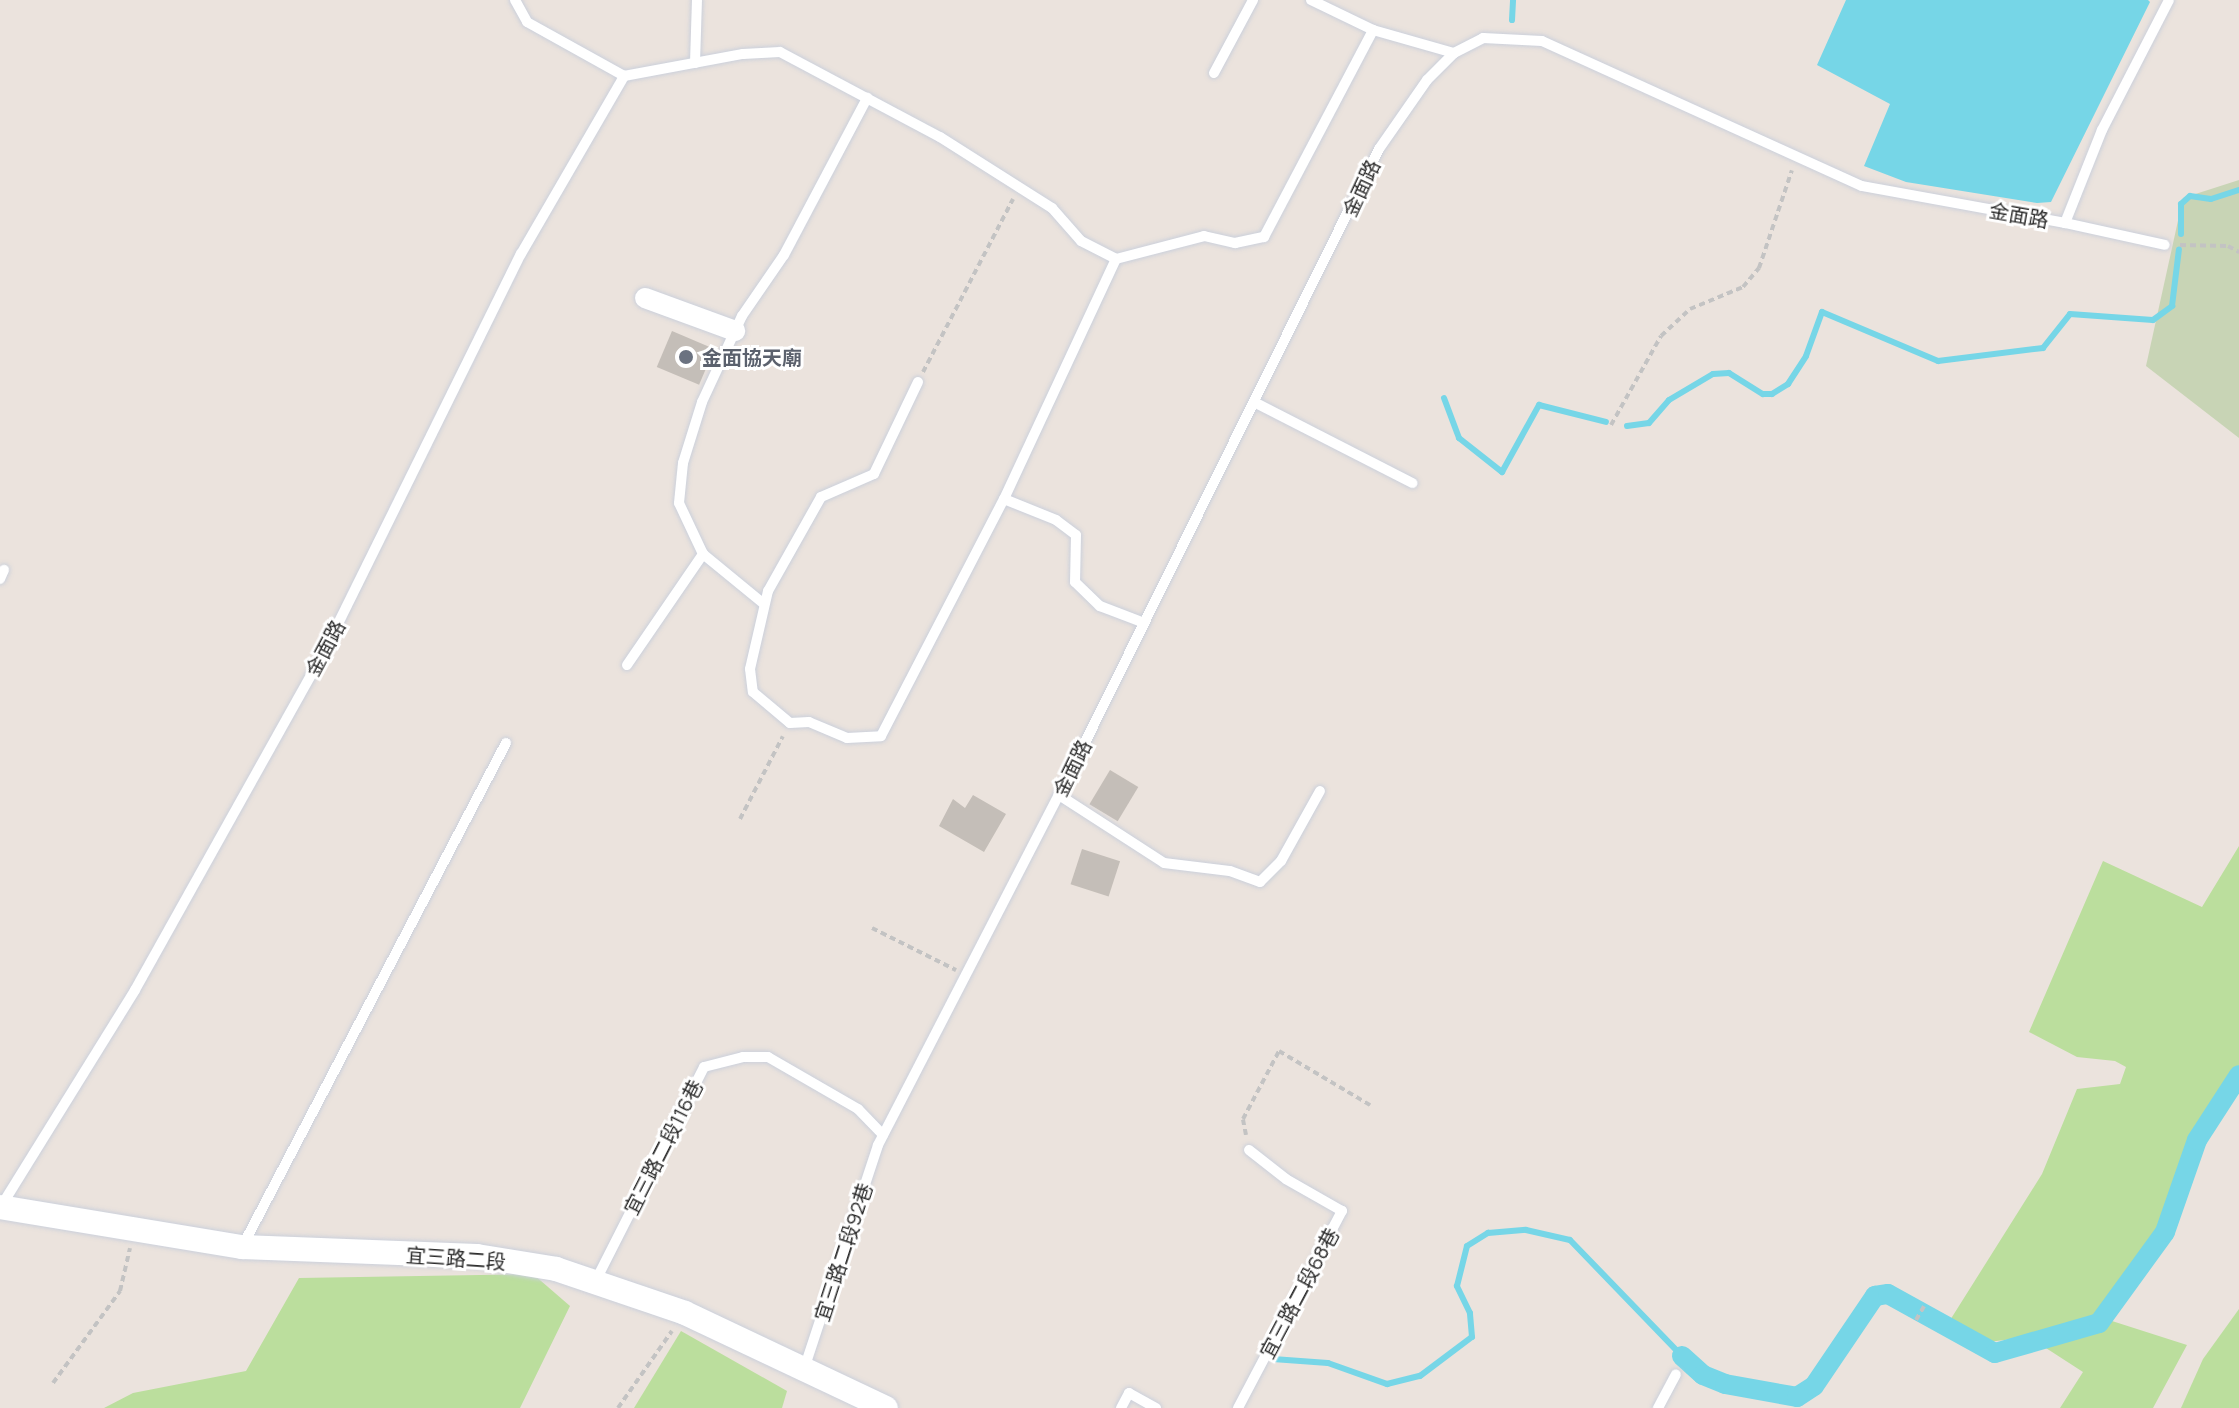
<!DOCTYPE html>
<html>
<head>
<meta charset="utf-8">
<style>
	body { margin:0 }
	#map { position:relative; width:2239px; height:1408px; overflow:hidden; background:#ebe3dd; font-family:Manrope,"Noto Sans TC",sans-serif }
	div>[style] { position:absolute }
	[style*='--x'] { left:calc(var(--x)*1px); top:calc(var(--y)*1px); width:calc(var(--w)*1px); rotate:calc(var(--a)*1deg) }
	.green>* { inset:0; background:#bbde9d }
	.cemetery>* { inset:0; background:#c8d4b5 }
	.water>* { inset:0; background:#76d6e7 }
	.stream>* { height:6px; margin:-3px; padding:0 3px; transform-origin:3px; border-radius:3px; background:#76d6e7 }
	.canal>* { height:20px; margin:-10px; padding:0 10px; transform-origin:10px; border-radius:10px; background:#76d6e7 }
	.building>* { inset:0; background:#c4beb8; transform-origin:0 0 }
	.path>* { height:4px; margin-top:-2px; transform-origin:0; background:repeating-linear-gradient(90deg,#c3c3c3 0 6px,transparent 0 10px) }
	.roads { filter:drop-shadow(0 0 2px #cbd0db) drop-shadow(0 0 2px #cbd0db) }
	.service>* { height:10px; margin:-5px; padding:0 5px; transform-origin:5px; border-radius:5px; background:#fff }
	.minor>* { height:20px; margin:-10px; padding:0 10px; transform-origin:10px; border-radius:10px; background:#fff }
	.tertiary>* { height:24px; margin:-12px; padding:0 12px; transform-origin:12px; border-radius:12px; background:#fff }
	.dots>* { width:22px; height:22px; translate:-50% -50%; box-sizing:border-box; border:4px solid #fff; border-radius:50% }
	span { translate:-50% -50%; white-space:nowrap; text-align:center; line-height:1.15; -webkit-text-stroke:6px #fff; paint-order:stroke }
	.street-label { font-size:20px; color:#2a2a2a }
	.worship-label { font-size:20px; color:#5b616d; font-weight:700 }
	.left { translate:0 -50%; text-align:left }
</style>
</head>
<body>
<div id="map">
	<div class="green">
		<div style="clip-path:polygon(2239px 846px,2239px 1094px,2220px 1097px,2188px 1145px,2159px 1231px,2100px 1308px,2112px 1321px,2187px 1345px,2153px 1408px,2060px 1408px,2083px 1372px,2029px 1337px,1988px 1342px,1947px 1325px,2042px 1174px,2077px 1089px,2120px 1084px,2126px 1067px,2115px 1061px,2077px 1057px,2029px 1032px,2103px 861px,2202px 907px)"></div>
		<div style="clip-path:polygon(533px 1274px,570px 1306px,520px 1408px,104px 1408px,133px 1393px,246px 1371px,299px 1278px)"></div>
		<div style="clip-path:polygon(2239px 1309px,2239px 1408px,2181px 1408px,2203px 1359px)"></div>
		<div style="clip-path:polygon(681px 1331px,787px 1391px,782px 1408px,634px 1408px)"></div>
	</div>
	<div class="cemetery">
		<div style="clip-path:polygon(2239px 180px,2239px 438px,2146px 366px,2183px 198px)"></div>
	</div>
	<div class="water">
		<div style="clip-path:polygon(1846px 0,2148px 0,2150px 2px,2051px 202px,2037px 203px,1906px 182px,1864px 166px,1890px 104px,1817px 65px)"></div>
	</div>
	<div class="stream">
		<div style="--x:1512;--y:20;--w:20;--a:-87"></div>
		<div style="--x:2181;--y:234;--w:30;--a:-90"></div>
		<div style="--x:2181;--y:204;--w:12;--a:-42"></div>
		<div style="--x:2190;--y:196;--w:21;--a:8"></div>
		<div style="--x:2211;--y:199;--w:29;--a:-18"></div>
		<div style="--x:1444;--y:398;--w:43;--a:69.4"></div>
		<div style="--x:1459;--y:438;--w:55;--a:38.3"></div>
		<div style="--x:1502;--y:472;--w:77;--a:-61.1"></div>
		<div style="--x:1539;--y:405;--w:69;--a:14.2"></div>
		<div style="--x:1627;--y:426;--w:22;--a:-8"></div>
		<div style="--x:1649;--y:423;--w:30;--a:-49"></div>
		<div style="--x:1669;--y:400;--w:51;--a:-30.6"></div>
		<div style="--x:1713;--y:374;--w:16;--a:-4"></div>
		<div style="--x:1729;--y:373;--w:40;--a:32"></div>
		<div style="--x:1763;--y:394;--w:9;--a:0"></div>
		<div style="--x:1772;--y:394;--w:19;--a:-32"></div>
		<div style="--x:1788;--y:384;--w:33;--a:-57"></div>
		<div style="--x:1806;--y:356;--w:47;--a:-70"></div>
		<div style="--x:1822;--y:312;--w:126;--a:22.9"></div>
		<div style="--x:1938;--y:361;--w:106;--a:-7.1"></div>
		<div style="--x:2043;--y:348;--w:43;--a:-51.5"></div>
		<div style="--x:2070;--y:314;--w:83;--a:4.1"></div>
		<div style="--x:2153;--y:320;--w:24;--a:-36"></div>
		<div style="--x:2172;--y:306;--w:57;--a:-83"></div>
		<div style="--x:1273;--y:1359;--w:55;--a:4.2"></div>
		<div style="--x:1328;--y:1363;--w:63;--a:19.6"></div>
		<div style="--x:1387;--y:1384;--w:34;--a:-14"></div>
		<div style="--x:1420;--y:1376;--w:65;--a:-36.9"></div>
		<div style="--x:1472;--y:1337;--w:24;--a:-95"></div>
		<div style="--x:1470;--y:1313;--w:30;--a:-116"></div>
		<div style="--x:1457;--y:1286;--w:41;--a:-76"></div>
		<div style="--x:1467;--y:1246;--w:25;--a:-32"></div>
		<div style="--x:1488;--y:1233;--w:38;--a:-5"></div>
		<div style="--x:1526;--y:1230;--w:45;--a:12.8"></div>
		<div style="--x:1570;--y:1240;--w:161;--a:46"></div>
	</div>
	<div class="canal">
		<div style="--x:1682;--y:1356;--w:28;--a:42"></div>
		<div style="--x:1703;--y:1375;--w:24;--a:22"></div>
		<div style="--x:1725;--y:1384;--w:73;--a:10.2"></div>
		<div style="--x:1797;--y:1397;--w:20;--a:-33"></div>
		<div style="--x:1814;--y:1386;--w:109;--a:-55.9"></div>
		<div style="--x:1875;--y:1296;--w:13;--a:-9"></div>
		<div style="--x:1888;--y:1294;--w:122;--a:28.9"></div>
		<div style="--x:1995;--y:1353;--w:108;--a:-16.1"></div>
		<div style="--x:2099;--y:1323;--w:112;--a:-54"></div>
		<div style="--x:2165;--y:1232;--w:97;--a:-70.8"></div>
		<div style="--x:2197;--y:1140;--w:77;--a:-57.1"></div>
	</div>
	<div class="building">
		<div style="left:672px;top:331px;width:46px;height:39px;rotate:23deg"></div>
		<div style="left:1110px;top:770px;width:33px;height:40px;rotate:31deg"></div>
		<div style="clip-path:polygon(973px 795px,1006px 814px,984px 852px,939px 826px,953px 799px,965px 808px)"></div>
		<div style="left:1082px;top:849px;width:40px;height:37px;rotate:18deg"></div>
	</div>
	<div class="path">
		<div style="--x:2180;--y:245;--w:48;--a:1.2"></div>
		<div style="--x:2228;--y:246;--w:13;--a:29"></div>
		<div style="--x:923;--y:372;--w:195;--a:-62.5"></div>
		<div style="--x:1611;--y:425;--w:102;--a:-60.7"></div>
		<div style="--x:1661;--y:336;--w:40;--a:-43"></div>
		<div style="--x:1690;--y:309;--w:57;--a:-22.5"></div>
		<div style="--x:1743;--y:287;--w:25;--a:-50"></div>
		<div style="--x:1759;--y:268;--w:103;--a:-71.4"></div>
		<div style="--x:740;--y:819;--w:93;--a:-62.6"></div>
		<div style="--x:872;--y:928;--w:94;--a:26.6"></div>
		<div style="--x:1246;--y:1135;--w:16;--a:-101"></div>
		<div style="--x:1243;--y:1119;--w:77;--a:-62.1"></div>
		<div style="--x:1279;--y:1051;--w:106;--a:30.7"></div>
		<div style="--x:1916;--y:1320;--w:16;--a:-60"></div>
		<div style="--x:53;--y:1383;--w:114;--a:-53.9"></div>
		<div style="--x:120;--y:1291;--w:44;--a:-76.9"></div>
		<div style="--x:618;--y:1408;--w:94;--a:-55"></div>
	</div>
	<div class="roads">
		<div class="service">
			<div style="--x:515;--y:0;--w:25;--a:61"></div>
			<div style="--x:527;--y:22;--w:111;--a:29.1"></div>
			<div style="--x:624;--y:76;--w:121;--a:-10.5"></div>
			<div style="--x:743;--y:54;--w:37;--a:-3"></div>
			<div style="--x:780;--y:52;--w:181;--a:28"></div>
			<div style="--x:940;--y:137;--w:133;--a:32.4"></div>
			<div style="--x:1052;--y:208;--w:44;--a:48.7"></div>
			<div style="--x:1081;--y:241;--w:39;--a:27"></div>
			<div style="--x:1116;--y:259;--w:91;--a:-14.6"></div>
			<div style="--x:1204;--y:236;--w:32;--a:13"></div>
			<div style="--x:1235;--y:243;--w:30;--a:-12"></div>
			<div style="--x:1264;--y:237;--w:234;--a:-62.2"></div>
			<div style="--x:1373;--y:30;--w:84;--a:15.9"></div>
			<div style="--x:1311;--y:0;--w:69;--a:25.8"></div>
			<div style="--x:695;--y:63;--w:63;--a:-88.2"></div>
			<div style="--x:1214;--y:73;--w:83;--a:-61.9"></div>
			<div style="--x:2065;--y:223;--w:102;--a:12.4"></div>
			<div style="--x:918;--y:382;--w:102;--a:115.6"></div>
			<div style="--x:874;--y:474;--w:58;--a:156.5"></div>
			<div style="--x:821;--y:497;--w:108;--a:119.4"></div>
			<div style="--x:768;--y:591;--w:80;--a:103"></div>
			<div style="--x:750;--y:669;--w:23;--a:83"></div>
			<div style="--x:753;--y:692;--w:48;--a:40"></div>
			<div style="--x:790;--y:723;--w:19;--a:-3"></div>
			<div style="--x:809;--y:722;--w:41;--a:22.8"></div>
			<div style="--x:847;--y:738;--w:34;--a:-3"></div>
			<div style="--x:881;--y:736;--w:267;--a:-62.6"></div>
			<div style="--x:1004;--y:499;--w:265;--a:-65"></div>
			<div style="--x:1254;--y:402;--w:178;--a:27.1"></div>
			<div style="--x:1004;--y:499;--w:56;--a:22"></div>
			<div style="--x:1056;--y:520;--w:25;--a:37"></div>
			<div style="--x:1076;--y:535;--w:47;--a:91.2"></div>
			<div style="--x:1075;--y:582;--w:35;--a:44"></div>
			<div style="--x:1100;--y:606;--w:45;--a:20.9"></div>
			<div style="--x:0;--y:579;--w:10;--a:-66"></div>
			<div style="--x:764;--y:604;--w:79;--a:-140.7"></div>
			<div style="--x:703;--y:554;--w:56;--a:-115.2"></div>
			<div style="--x:679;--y:503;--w:40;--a:-84.3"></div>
			<div style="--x:683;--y:463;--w:64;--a:-72.7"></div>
			<div style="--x:702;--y:402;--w:95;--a:-65.1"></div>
			<div style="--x:742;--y:316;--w:74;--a:-55.5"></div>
			<div style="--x:784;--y:255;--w:178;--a:-62.1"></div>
			<div style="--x:627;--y:665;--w:135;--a:-55.6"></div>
			<div style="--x:1059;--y:795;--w:125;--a:32.9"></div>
			<div style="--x:1164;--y:863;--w:66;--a:6.9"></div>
			<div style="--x:1230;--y:871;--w:32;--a:20"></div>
			<div style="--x:1260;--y:882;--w:30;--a:-45"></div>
			<div style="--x:1281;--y:861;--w:80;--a:-60.9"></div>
			<div style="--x:0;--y:1208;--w:256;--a:-58.2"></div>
			<div style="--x:135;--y:990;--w:389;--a:-60.8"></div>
			<div style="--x:325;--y:650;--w:442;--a:-63.7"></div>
			<div style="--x:521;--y:254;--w:206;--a:-59.9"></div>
			<div style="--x:242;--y:1247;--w:569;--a:-62.35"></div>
			<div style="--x:595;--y:1282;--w:241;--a:-63.1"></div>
			<div style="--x:704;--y:1067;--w:40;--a:-14.4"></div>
			<div style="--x:743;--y:1057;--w:25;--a:0"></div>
			<div style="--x:768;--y:1057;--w:104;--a:30"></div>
			<div style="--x:858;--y:1109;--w:36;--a:46"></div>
			<div style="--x:804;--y:1369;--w:236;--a:-71.7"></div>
			<div style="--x:878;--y:1145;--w:394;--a:-62.7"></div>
			<div style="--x:1059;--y:795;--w:721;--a:-63.65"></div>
			<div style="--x:1379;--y:149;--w:84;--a:-55.2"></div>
			<div style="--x:1427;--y:80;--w:38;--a:-45"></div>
			<div style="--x:1454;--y:53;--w:33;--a:-27"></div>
			<div style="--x:1483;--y:38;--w:59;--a:2.9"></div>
			<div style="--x:1542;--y:41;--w:351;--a:24.4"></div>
			<div style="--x:1862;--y:186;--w:206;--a:10.3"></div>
			<div style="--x:2065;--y:223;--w:100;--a:-68.3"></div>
			<div style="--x:2102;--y:130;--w:146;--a:-62.7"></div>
			<div style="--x:1121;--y:1408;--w:17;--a:-62"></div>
			<div style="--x:1129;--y:1393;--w:31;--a:29"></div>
			<div style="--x:1238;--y:1408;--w:223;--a:-62.2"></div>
			<div style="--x:1342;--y:1211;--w:64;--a:-150.3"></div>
			<div style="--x:1286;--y:1179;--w:47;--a:-141.9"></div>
			<div style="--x:1658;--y:1408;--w:38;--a:-62"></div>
		</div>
		<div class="minor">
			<div style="--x:645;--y:298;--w:96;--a:20.1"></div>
		</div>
		<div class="tertiary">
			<div style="--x:0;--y:1207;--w:245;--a:9.4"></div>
			<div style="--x:242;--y:1247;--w:235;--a:2.2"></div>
			<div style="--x:477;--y:1256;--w:80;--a:9.3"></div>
			<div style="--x:556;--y:1269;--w:136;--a:18.8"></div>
			<div style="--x:685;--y:1313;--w:222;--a:25.3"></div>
		</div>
	</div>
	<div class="dots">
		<div style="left:686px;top:357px;background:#6b7280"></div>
	</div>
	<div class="street-label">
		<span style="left:1361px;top:188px;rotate:-65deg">金面路</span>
		<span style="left:2019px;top:215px;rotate:10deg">金面路</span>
		<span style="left:325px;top:648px;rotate:-62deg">金面路</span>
		<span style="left:1072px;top:768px;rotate:-64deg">金面路</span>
		<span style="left:663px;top:1147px;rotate:-63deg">宜三路二段116巷</span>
		<span style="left:843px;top:1252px;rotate:-72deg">宜三路二段92巷</span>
		<span style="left:456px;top:1258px;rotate:4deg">宜三路二段</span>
		<span style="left:1299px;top:1293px;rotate:-62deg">宜三路二段68巷</span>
	</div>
	<div class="worship-label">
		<span class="left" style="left:702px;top:357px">金面協天廟</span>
	</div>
</div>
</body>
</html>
